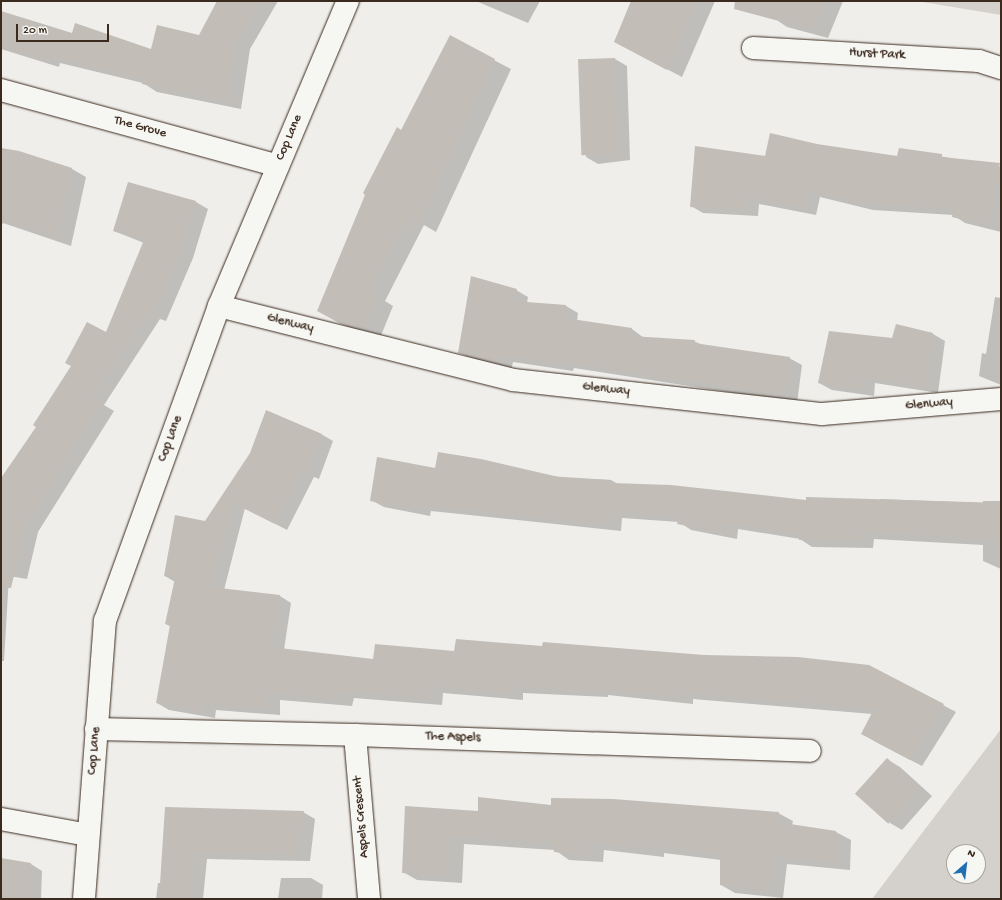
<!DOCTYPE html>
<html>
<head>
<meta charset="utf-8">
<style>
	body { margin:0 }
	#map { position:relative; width:1002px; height:900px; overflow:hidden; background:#efeeea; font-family:"Gochi Hand",sans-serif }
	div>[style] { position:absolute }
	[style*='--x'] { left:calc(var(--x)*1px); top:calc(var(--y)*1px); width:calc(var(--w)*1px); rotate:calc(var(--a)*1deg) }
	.green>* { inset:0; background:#d4d1cc }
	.shadow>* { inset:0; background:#0003 }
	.building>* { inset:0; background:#c2bdb7; transform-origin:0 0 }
	.roads { filter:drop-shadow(0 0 1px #3b2a1e) drop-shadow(0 0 1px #3b2a1e) }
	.minor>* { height:22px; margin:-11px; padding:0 11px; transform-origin:11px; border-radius:11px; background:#f6f6f2 }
	.tertiary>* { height:22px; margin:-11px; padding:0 11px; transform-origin:11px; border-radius:11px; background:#f6f6f2 }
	span { translate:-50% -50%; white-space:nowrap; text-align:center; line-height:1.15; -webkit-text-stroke:3px #f6f6f2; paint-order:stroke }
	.street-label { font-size:13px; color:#3b2a1e }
	.frame { position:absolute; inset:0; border:2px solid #3b2a1e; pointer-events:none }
	.north { position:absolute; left:946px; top:844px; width:40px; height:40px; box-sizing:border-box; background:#f6f6f2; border:1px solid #aba49d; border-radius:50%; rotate:28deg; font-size:11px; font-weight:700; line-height:16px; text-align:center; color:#3b2a1e }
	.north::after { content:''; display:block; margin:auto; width:14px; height:18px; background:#1f6fb2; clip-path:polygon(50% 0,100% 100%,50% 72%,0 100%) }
	.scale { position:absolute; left:16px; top:24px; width:93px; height:18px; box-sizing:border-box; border:2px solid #3b2a1e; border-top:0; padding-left:5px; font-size:12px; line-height:14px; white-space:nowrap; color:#3b2a1e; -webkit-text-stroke:3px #f6f6f2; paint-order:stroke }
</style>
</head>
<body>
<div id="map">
	<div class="green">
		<div style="clip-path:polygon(917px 1px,1001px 1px,1001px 15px)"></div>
		<div style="clip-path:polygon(evenodd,1001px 729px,1001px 899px,872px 899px,1001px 729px,954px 852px,978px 852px,978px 876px,954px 876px,954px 852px)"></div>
	</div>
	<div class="shadow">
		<div style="clip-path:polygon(218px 1px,278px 1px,250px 49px,241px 109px,157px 92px,143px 83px,60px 63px,59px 67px,1px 49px,1px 13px,73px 35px,152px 51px,200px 36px)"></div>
		<div style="clip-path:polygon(476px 1px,540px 1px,528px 23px)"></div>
		<div style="clip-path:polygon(632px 1px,715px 1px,682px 77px,630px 50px)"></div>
		<div style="clip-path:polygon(748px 1px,843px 1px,828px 38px,787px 27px)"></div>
		<div style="clip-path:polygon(450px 37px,511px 69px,436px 232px,424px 225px,385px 301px,393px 306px,380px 338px,359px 333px,334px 320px)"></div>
		<div style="clip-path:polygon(615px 59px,627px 66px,630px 160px,598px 164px,586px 157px,579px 61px)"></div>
		<div style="clip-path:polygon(817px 145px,898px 157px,899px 149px,1001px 167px,1001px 232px,965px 223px,953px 215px,873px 210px,820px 197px,816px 215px,759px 204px,758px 216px,703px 213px,691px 206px,766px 157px)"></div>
		<div style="clip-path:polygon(1px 148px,72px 169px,86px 177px,71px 246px,3px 223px,1px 226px)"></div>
		<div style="clip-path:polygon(129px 183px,196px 202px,208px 209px,193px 258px,166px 321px,160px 319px,104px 405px,114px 411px,38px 532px,27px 579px,9px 576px,4px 661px,1px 661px,1px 480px,106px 333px,144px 243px,114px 231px)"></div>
		<div style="clip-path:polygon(516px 290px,528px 297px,527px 303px,566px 306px,578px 313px,577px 321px,632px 329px,644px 338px,694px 341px,702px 345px,789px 358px,802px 365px,797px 403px,574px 368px,573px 371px,513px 362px,511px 370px,471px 359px,459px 352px)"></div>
		<div style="clip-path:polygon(995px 297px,1001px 298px,1001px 385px,979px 376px,982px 353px,986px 354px)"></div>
		<div style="clip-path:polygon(933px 334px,945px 341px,938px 393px,875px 383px,874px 396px,832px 390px,819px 383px,893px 340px)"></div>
		<div style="clip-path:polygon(321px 434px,333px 441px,319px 479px,314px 477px,287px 530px,245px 508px,224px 590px,280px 596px,291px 603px,284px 650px,374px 660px,543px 647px,869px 666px,956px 712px,922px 766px,874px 741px,872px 714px,693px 699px,693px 704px,608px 695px,608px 697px,523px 693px,523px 700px,443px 693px,442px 705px,354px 698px,352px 706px,280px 700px,280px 715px,216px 710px,215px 718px,169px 710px,157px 703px,171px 627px,166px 624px,175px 582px,165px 576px,205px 522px)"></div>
		<div style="clip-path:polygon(436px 469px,611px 480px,618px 484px,807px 501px,880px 501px,880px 499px,983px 503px,983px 501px,1001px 501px,1001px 569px,983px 561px,983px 545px,874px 539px,873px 548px,812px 547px,800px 539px,738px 529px,737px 539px,691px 530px,679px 522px,622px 518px,621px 531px,431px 511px,430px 516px,384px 507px,371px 500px)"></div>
		<div style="clip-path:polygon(888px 760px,900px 767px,932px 796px,902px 830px,890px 823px)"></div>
		<div style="clip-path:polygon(552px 806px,778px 813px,793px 821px,792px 825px,836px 832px,851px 840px,850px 870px,787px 864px,783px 898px,735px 893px,721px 885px,721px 860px,664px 853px,664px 857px,604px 850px,603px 862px,569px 860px,555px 850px,464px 844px,462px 883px,417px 880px,403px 872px,479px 812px)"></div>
		<div style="clip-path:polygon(166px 808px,303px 812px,315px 819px,310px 861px,207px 859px,203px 899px,156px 899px,158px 883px,161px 883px)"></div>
		<div style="clip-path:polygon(1px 859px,31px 864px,42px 871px,41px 899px,1px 899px)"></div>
		<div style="clip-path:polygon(281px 878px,311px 878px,323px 885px,322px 899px,278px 899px)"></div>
	</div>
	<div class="building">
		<div style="clip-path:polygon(217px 1px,260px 1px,237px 41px,227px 102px,142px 84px,143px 79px,46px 56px,45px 60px,1px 47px,1px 11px,72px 33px,75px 23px,151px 49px,157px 25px,199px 35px)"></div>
		<div style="clip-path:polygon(631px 1px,696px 1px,667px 70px,614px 42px)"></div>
		<div style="clip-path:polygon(735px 1px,825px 1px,813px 30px,734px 9px)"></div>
		<div style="clip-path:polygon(450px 35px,495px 59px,420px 223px,408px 217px,369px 291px,378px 296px,364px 330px,341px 324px,317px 311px,365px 195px,363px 193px,397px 127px,401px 130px)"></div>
		<div style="left:615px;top:58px;width:96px;height:37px;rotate:88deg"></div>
		<div style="clip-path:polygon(770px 133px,817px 144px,897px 156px,899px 148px,942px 154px,942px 157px,1000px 163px,989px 226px,952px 217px,953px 210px,860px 203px,808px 191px,804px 208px,747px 198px,746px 210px,690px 207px,695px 146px,765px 156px)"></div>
		<div style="clip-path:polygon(1px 148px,19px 151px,72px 168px,57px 239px,1px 220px)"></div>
		<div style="clip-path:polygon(128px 182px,196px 201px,181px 251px,153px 315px,148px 313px,92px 398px,102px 403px,26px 525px,11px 588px,1px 587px,1px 478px,36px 427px,33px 425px,71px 366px,65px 363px,87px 322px,106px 332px,144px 240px,113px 231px)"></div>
		<div style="clip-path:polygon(471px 276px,517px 289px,514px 301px,566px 305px,565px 318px,632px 328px,631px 336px,695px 340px,694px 343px,790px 357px,785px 397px,688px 381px,648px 378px,648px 375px,562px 362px,561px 365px,501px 355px,499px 364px,458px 353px)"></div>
		<div style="clip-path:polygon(896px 324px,933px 333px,926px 387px,863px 377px,862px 390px,818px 383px,829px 331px,892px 338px)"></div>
		<div style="clip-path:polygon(266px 410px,322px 434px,307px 473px,302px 471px,275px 524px,233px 503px,211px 587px,280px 595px,271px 647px,373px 659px,375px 644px,454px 651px,456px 639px,542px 646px,543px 642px,704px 655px,798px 657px,869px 665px,944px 704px,910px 760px,861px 734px,874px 709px,681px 693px,681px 698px,596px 689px,596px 691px,511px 687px,511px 694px,431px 687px,430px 699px,342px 691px,340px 700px,268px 693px,268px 709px,204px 704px,203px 712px,156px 703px,170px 625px,165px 624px,175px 578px,164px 576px,175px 515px,205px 521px,250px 453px)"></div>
		<div style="clip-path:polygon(438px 452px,481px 459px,563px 478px,611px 480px,611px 483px,671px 485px,806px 500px,806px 497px,1001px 503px,1001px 540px,862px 532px,861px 541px,799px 540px,800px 535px,726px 523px,725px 533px,677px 524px,679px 516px,610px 512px,609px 525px,419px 505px,418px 510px,370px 501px,377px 457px,435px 468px)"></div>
		<div style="left:887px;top:758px;width:45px;height:48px;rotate:42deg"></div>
		<div style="clip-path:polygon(478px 797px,551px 805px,551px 798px,613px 799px,779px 812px,777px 822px,836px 831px,836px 863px,773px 856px,769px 891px,720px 885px,720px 855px,650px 845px,649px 849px,590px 842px,589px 855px,554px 852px,553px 843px,450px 837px,448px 875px,402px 873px,405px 806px,478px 811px)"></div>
		<div style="clip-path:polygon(165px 807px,304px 811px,298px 855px,195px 853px,191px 899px,159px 899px)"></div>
		<div style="clip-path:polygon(1px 858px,31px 863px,29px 899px,1px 899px)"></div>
	</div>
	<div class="roads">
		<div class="minor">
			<div style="--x:753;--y:48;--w:226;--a:3.3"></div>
			<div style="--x:979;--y:61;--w:23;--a:18"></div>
			<div style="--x:1;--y:90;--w:287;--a:15.3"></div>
			<div style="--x:219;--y:306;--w:303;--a:14.1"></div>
			<div style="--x:513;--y:380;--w:311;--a:6.3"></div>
			<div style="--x:822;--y:414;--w:180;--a:-4.8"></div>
			<div style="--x:96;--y:729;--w:259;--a:1.3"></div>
			<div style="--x:355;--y:735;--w:455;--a:2"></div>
			<div style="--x:355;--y:735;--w:165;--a:85.1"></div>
		</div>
		<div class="tertiary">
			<div style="--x:1;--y:819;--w:88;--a:10.4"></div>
			<div style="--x:84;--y:899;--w:279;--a:-85.7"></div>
			<div style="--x:105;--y:621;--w:335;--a:-70.1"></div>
			<div style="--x:219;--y:306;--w:331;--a:-67.1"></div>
		</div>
	</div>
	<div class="street-label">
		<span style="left:877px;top:55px;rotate:3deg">Hurst Park</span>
		<span style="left:140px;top:128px;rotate:15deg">The Grove</span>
		<span style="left:290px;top:138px;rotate:-67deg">Cop Lane</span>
		<span style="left:290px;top:324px;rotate:14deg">Glenway</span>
		<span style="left:606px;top:390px;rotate:6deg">Glenway</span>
		<span style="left:929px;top:405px;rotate:-5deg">Glenway</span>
		<span style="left:171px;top:439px;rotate:-70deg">Cop Lane</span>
		<span style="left:453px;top:738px;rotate:2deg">The Aspels</span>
		<span style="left:95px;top:751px;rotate:-85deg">Cop Lane</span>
		<span style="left:362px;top:817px;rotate:-95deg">Aspels Crescent</span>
	</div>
	<div class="frame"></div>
	<div class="north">N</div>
	<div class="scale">20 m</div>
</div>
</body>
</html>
